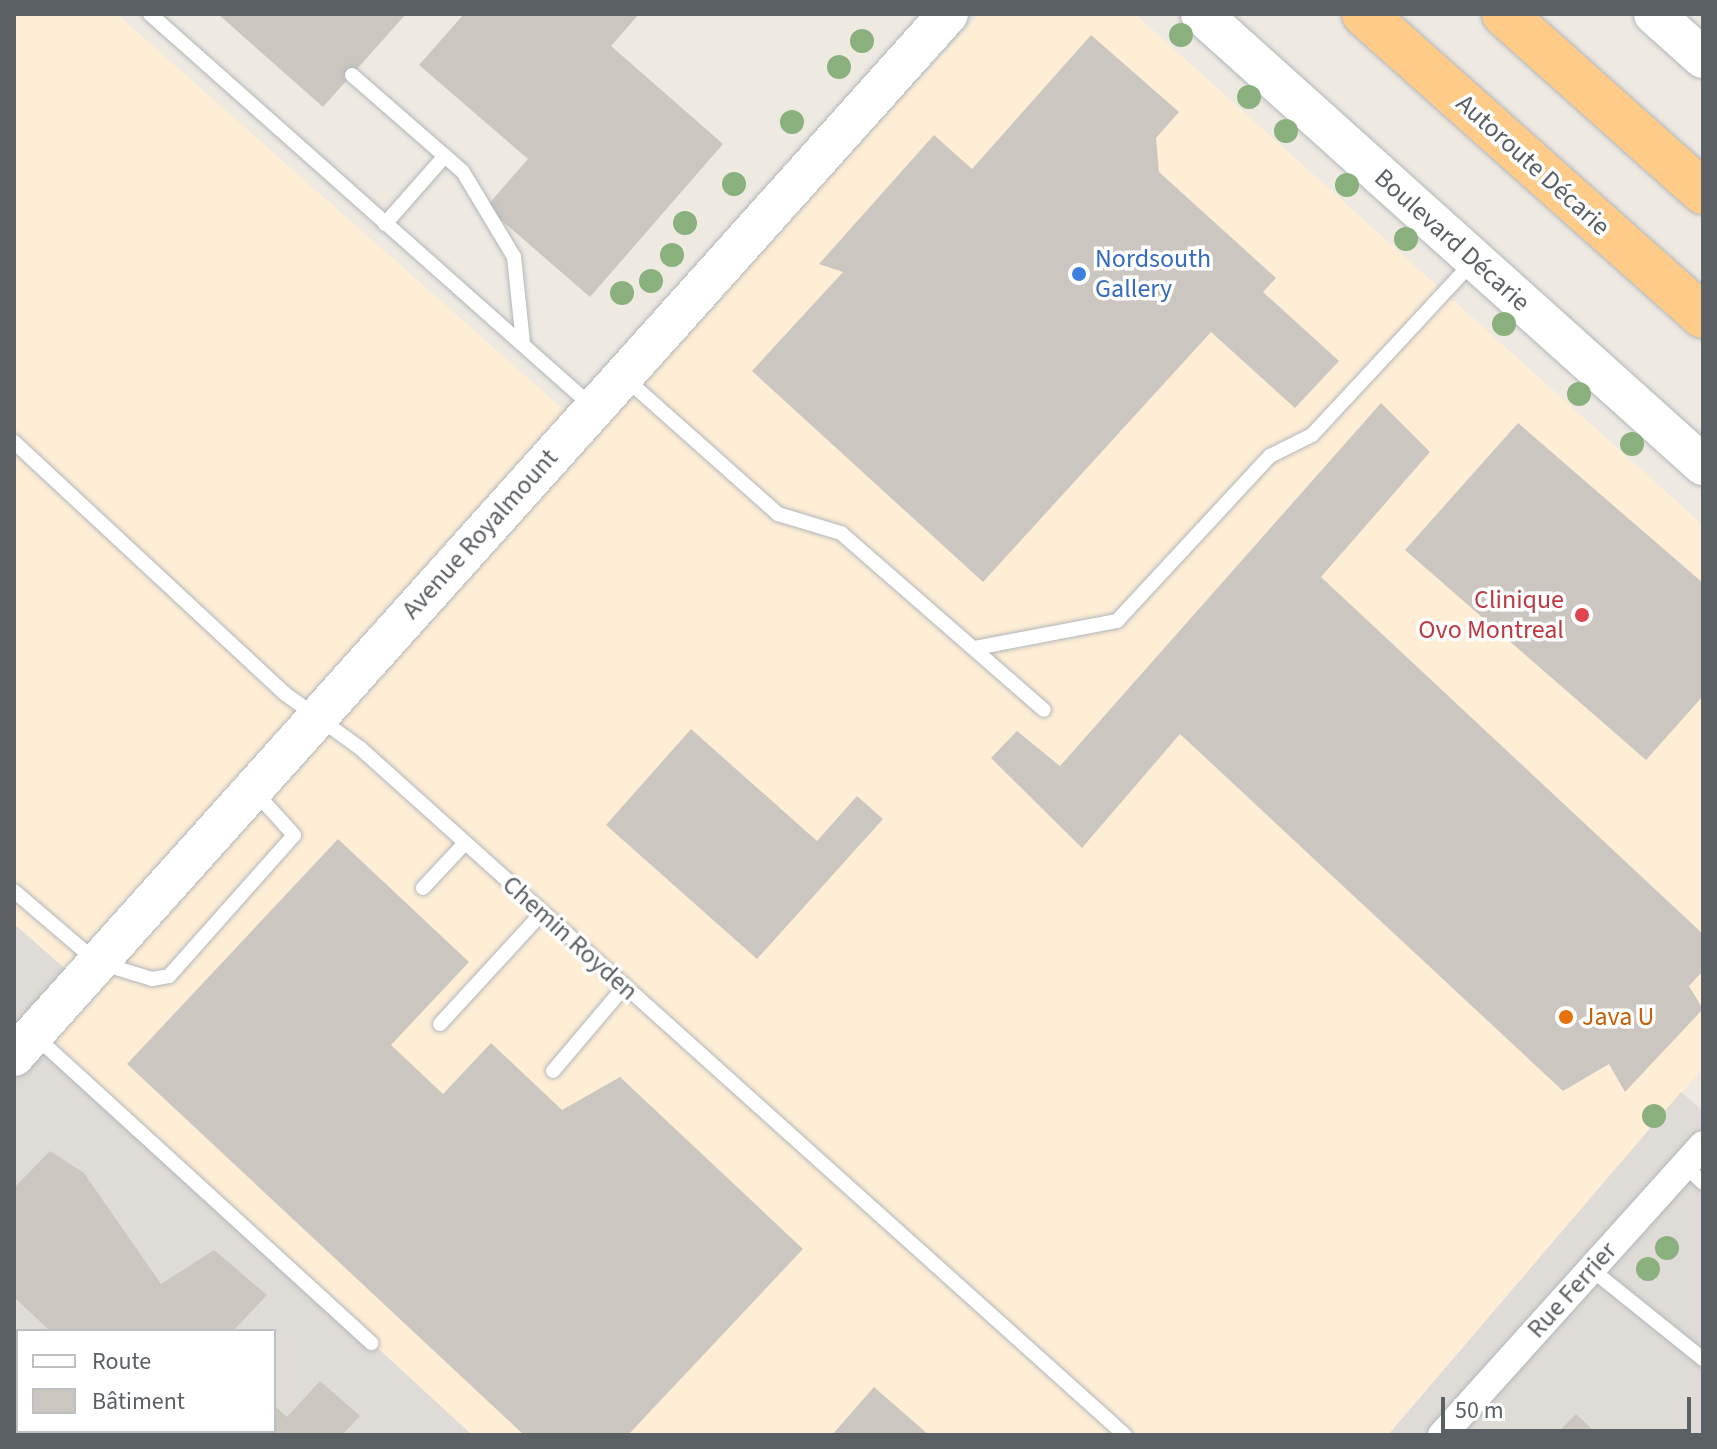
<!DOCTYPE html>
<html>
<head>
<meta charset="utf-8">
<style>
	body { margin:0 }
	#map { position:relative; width:1717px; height:1449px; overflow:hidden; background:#eee9e1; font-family:"Source Sans 3",sans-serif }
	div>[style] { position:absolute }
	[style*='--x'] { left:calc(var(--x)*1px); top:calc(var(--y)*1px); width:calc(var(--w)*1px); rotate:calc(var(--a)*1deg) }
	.commercial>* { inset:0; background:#ffeed6 }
	.industrial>* { inset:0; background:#dfdbd6 }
	.building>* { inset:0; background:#cbc6c0 }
	.roads { filter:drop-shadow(0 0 2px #b2b6ba) drop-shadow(0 0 2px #b2b6ba) }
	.lane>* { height:14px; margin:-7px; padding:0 7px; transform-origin:7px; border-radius:7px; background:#fff }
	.street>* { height:28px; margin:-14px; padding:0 14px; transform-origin:14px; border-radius:14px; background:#fff }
	.secondary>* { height:40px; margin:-20px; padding:0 20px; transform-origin:20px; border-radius:20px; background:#fff }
	.highway>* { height:44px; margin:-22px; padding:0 22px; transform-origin:22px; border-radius:22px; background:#ffcb88 }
	.trees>* { width:24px; height:24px; margin:-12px; border-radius:50%; background:#8ab07d }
	.dots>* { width:22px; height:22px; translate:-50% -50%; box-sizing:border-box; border:4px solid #fff; border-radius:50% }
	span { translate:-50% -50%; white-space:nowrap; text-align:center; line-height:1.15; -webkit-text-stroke:7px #fff; paint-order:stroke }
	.street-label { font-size:26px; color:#5a6064 }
	.shop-label { font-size:26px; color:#366cbe }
	.left { translate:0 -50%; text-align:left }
	.health-label { font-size:26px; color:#be3a42 }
	.right { translate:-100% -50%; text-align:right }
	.food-label { font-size:26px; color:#c56008 }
	.frame { position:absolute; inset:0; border:16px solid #5a6064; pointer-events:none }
	.legend { position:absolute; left:16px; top:1329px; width:260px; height:104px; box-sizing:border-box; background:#fff; border:2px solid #bdbfc1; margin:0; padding:10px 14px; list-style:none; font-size:24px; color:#5a6064 }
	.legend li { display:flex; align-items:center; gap:16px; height:40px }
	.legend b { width:40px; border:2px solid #bdbfc1 }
	.scale { position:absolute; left:1441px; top:1397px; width:250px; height:36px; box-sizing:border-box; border:4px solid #5a6064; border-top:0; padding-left:10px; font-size:24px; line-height:28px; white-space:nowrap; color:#5a6064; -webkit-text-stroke:6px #fff; paint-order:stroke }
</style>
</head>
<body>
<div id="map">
	<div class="commercial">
		<div style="clip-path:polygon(14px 14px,117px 14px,591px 434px,980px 14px,1135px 14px,1703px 525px,1703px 1068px,1388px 1435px,472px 1435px,25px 1023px,70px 973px,14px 924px)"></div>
	</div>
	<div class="industrial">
		<div style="clip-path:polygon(evenodd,14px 924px,70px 973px,25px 1023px,472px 1435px,14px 1435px,14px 924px,18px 1331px,274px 1331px,274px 1431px,18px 1431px,18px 1331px)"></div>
		<div style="clip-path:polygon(1681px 1092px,1703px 1111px,1703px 1435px,1388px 1435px)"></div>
	</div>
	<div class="building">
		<div style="clip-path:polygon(218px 14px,406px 14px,323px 107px)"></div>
		<div style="clip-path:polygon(464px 14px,639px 14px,611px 46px,723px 144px,590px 297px,486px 207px,528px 159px,419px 65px)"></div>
		<div style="clip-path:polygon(1091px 35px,1179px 112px,1156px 138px,1159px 172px,1276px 278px,1263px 292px,1339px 361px,1295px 408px,1211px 332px,983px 582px,752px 371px,843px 272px,819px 264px,934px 135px,972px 169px)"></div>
		<div style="clip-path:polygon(1381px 403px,1430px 452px,1321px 577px,1703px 934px,1703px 971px,1689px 986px,1703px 1009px,1625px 1092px,1609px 1064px,1563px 1091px,1180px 734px,1082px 848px,991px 758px,1017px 731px,1060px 766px)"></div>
		<div style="clip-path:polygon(1518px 423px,1703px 583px,1703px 696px,1646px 760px,1405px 550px)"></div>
		<div style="clip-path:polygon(691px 729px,817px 841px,857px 796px,883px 819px,757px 959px,606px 825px)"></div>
		<div style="clip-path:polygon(338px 839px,469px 962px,391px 1045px,443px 1094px,491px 1043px,562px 1110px,620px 1077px,803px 1249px,628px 1435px,524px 1435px,127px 1064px)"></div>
		<div style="clip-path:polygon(50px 1151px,84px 1173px,161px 1284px,214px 1250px,267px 1295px,233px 1331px,50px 1331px,14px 1297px,14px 1188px)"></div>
		<div style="clip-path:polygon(320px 1381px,360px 1416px,342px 1435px,155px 1431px,274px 1431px,274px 1405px,287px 1417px)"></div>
		<div style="clip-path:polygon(874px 1387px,929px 1435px,832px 1435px)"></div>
		<div style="clip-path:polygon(14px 1397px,18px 1431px,57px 1435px,14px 1435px)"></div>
		<div style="clip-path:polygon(1576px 1414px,1598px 1435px,1555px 1435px)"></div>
	</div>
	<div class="roads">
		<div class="lane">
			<div style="--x:150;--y:14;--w:592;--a:41.58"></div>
			<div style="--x:352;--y:75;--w:147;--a:41.1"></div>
			<div style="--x:463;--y:172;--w:99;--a:59"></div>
			<div style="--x:514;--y:257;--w:86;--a:84"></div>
			<div style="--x:385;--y:224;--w:91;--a:-48.6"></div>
			<div style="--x:626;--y:379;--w:203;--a:41.6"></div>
			<div style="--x:778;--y:514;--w:66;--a:16.8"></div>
			<div style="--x:841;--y:533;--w:269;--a:41.1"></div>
			<div style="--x:14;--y:442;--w:369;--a:42.9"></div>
			<div style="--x:284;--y:693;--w:94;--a:35.9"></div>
			<div style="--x:360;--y:748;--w:1028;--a:41.93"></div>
			<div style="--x:975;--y:648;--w:145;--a:-10.8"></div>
			<div style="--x:1117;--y:621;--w:225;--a:-47.2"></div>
			<div style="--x:1270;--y:456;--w:47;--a:-26.6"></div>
			<div style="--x:1312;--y:435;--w:235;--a:-47.1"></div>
			<div style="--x:423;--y:888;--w:62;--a:-47"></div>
			<div style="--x:14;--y:891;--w:109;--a:40.5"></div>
			<div style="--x:97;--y:962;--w:58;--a:17.2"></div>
			<div style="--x:152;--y:979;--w:17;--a:-10"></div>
			<div style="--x:169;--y:976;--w:188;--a:-48.4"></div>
			<div style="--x:294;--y:835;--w:58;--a:-132.2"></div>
			<div style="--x:440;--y:1024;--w:151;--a:-47.4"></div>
			<div style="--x:34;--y:1035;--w:457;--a:42.4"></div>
			<div style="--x:553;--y:1071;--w:110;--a:-49.8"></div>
			<div style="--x:1685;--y:1165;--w:25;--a:45"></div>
			<div style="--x:1591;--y:1269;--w:144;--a:38.8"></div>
		</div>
		<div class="street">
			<div style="--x:1442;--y:1435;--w:390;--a:-48"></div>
		</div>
		<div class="secondary">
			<div style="--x:1201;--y:14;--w:675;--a:41.94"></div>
			<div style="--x:1654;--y:14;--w:66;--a:41.9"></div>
			<div style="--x:14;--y:1056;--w:1399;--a:-48.13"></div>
		</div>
		<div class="highway">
			<div style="--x:1364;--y:14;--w:454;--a:41.7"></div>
			<div style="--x:1504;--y:14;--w:267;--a:41.8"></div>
		</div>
	</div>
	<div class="trees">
		<div style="left:1181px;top:35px"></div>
		<div style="left:862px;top:41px"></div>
		<div style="left:839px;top:67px"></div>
		<div style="left:1249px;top:97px"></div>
		<div style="left:792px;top:122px"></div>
		<div style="left:1286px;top:131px"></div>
		<div style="left:734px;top:184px"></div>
		<div style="left:1347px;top:185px"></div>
		<div style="left:685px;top:223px"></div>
		<div style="left:1406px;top:239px"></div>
		<div style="left:672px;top:255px"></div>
		<div style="left:651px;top:281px"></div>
		<div style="left:622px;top:293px"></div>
		<div style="left:1504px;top:324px"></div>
		<div style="left:1579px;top:394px"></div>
		<div style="left:1632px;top:444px"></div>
		<div style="left:1654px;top:1116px"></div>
		<div style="left:1667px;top:1248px"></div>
		<div style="left:1648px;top:1269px"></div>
	</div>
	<div class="dots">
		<div style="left:1079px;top:274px;background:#3f7fe0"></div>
		<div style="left:1582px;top:615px;background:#e0444e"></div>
		<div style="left:1566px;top:1017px;background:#e8710a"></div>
	</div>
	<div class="street-label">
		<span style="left:1533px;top:165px;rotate:42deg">Autoroute Décarie</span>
		<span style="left:1452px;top:240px;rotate:42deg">Boulevard Décarie</span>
		<span style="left:480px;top:534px;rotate:-48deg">Avenue Royalmount</span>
		<span style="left:570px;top:938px;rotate:42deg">Chemin Royden</span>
		<span style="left:1572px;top:1290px;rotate:-48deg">Rue Ferrier</span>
	</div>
	<div class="shop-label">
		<span class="left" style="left:1095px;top:274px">Nordsouth<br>Gallery</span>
	</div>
	<div class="health-label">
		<span class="right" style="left:1564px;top:615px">Clinique<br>Ovo Montreal</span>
	</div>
	<div class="food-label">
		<span class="left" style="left:1582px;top:1017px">Java U</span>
	</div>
	<div class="frame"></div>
	<ul class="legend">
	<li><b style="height:10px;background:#fff"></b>Route</li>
	<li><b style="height:22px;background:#cbc6c0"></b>Bâtiment</li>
	</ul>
	<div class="scale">50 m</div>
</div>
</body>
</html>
